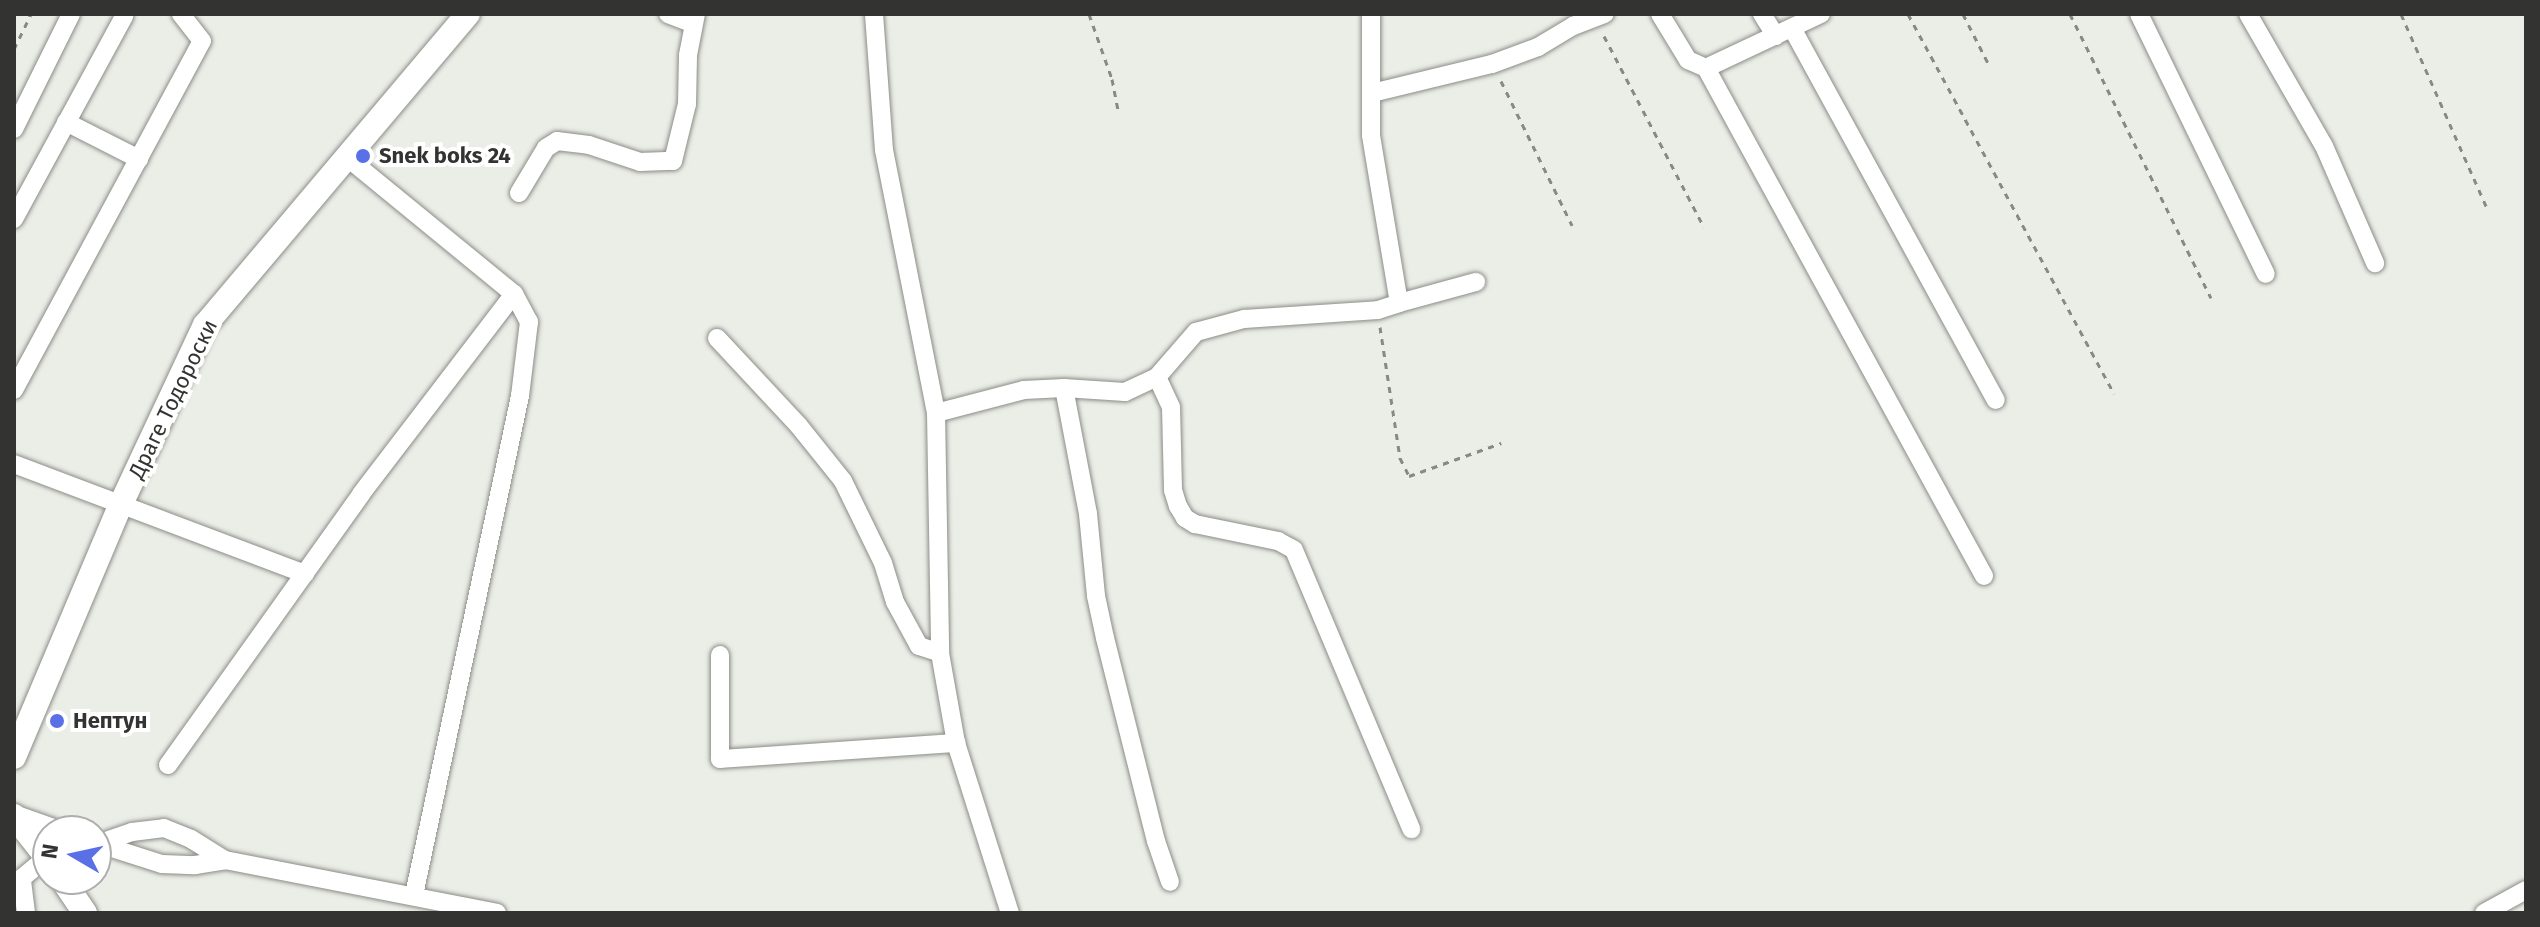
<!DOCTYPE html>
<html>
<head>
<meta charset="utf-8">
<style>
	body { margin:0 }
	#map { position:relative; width:2540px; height:927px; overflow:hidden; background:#ebede7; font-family:"Fira Sans",sans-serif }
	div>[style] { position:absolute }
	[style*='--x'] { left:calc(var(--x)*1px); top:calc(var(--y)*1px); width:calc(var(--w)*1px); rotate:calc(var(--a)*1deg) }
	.path>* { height:3px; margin-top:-1.5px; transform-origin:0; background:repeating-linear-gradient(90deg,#888985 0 6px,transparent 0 12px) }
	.roads { filter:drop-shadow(0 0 2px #8b8d87) drop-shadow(0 0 2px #8b8d87) }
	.street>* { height:18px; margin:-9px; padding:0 9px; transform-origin:9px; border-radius:9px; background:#fff }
	.secondary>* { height:24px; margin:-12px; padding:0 12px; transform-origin:12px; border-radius:12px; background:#fff }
	.dots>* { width:22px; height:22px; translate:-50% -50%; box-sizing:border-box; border:4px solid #fff; border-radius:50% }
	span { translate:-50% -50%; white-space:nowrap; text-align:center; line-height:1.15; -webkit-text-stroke:8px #fff; paint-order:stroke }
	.poi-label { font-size:22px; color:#333431; font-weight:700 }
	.left { translate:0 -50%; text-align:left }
	.street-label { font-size:22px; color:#333431 }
	.frame { position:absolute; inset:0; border:16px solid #333431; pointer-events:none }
	.north { position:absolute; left:32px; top:815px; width:80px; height:80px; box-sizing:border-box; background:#fff; border:2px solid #adaead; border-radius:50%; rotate:279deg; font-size:22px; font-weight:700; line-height:32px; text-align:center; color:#333431 }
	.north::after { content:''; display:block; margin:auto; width:28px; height:36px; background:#5a70e6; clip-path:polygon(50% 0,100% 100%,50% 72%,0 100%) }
</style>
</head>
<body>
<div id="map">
	<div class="path">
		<div style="--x:1089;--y:14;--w:69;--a:70.5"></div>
		<div style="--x:1112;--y:79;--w:32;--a:79"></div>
		<div style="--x:1908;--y:14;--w:432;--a:61.5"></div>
		<div style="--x:1963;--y:14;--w:57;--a:63"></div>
		<div style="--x:2070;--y:14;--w:317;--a:63.6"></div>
		<div style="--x:2401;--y:14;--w:212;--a:66.1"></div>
		<div style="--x:1604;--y:36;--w:216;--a:62.4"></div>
		<div style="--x:14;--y:49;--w:39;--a:-64"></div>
		<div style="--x:1501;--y:81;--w:161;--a:63.8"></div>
		<div style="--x:1380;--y:327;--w:133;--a:81.3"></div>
		<div style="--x:1400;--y:458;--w:20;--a:63"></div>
		<div style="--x:1409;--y:476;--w:98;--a:-19.7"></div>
	</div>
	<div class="roads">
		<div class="street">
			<div style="--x:668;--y:14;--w:26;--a:21"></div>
			<div style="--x:874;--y:14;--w:136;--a:85.8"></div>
			<div style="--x:884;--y:150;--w:268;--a:78.8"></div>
			<div style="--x:936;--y:413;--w:240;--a:89"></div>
			<div style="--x:940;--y:653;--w:91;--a:79.9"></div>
			<div style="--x:956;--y:743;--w:178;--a:72.4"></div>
			<div style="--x:1660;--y:14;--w:54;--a:58.7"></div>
			<div style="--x:1688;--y:60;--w:20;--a:24"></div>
			<div style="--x:1706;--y:68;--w:127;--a:-25.2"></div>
			<div style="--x:1762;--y:14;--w:26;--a:58"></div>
			<div style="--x:2139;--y:14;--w:289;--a:64"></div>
			<div style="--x:2248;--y:14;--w:152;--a:60.1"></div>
			<div style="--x:2324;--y:146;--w:128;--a:66.4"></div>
			<div style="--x:1792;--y:28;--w:424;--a:61.3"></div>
			<div style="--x:1706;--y:68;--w:579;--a:61.31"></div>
			<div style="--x:1372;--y:93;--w:123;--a:-13.6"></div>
			<div style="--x:1492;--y:64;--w:49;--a:-20.3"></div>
			<div style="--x:1538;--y:47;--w:41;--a:-31"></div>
			<div style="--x:1573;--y:26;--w:34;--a:-21"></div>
			<div style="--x:66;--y:122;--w:82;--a:26.9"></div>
			<div style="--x:14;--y:129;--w:128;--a:-63.6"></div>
			<div style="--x:519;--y:193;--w:52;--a:-59"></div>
			<div style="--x:546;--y:148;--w:13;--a:-32"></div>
			<div style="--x:557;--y:141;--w:32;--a:7"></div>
			<div style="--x:589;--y:145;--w:54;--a:18.4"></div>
			<div style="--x:640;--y:162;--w:33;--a:-2"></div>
			<div style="--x:673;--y:161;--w:59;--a:-76.2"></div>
			<div style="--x:687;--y:104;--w:49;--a:-88.8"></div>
			<div style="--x:688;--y:55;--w:42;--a:-79"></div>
			<div style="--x:14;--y:219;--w:231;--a:-61.5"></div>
			<div style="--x:1399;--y:303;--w:80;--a:-15.3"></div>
			<div style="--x:717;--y:338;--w:120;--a:47"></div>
			<div style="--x:799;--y:426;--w:70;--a:51.3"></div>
			<div style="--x:843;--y:481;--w:91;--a:64"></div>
			<div style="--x:883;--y:563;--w:41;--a:72.9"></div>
			<div style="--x:895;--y:602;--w:50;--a:61.4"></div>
			<div style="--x:919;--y:646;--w:22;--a:18"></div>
			<div style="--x:1157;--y:377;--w:33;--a:65"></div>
			<div style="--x:1171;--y:407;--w:83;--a:88.6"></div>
			<div style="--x:1173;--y:490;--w:17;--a:73"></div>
			<div style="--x:1178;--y:506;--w:14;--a:60"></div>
			<div style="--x:1185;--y:518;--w:12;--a:31"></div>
			<div style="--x:1195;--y:524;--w:85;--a:11.6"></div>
			<div style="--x:1278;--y:541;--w:18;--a:29"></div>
			<div style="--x:1294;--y:550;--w:303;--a:67.2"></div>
			<div style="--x:1064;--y:388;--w:128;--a:79.2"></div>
			<div style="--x:1088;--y:514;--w:82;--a:84.4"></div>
			<div style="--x:1096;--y:596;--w:43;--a:77.9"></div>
			<div style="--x:1105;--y:638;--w:209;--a:75.9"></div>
			<div style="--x:1156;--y:841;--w:43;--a:71.1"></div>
			<div style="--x:14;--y:390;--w:396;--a:-61.7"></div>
			<div style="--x:202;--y:41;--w:34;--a:-128"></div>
			<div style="--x:936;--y:413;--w:91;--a:-14.6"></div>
			<div style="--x:1024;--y:390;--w:40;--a:-2.9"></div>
			<div style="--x:1064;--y:388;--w:61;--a:3.8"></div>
			<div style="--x:1125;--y:392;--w:35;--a:-25"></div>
			<div style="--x:1157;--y:377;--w:60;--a:-49.1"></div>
			<div style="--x:1196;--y:332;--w:50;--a:-15.2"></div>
			<div style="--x:1244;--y:319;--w:134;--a:-3.8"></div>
			<div style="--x:1378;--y:310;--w:22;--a:-18"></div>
			<div style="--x:1399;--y:303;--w:170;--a:-99.5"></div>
			<div style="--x:1371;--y:135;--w:121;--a:-90"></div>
			<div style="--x:14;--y:464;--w:311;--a:20.7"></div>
			<div style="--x:720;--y:655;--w:104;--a:90"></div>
			<div style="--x:720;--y:759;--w:237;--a:-3.9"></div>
			<div style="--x:168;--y:765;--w:333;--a:-54.5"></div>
			<div style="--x:361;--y:494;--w:252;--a:-52.6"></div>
			<div style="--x:514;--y:294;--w:213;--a:-140.7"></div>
			<div style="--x:14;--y:814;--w:51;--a:19.5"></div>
			<div style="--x:96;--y:843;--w:69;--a:17.7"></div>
			<div style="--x:162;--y:864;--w:33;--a:2"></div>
			<div style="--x:195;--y:865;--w:30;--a:-9"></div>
			<div style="--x:225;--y:860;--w:277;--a:11"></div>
			<div style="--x:97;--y:844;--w:37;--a:-19"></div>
			<div style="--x:132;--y:832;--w:32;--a:-7"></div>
			<div style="--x:164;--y:828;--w:29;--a:22"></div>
			<div style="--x:191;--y:839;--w:40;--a:32"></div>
			<div style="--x:414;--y:895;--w:510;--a:-78.01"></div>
			<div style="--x:520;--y:396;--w:75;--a:-83.1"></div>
			<div style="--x:529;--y:322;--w:32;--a:-118"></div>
			<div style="--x:26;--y:913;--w:35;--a:-97"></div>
			<div style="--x:22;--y:878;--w:33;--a:-40"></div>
			<div style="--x:2484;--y:913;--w:48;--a:-28.7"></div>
		</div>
		<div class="secondary">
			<div style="--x:14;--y:757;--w:275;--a:-67.1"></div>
			<div style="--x:121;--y:504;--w:198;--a:-64.9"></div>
			<div style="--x:205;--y:325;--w:407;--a:-49.8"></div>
			<div style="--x:14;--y:816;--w:55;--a:51.7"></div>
			<div style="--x:62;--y:879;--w:41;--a:55.9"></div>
		</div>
	</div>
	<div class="dots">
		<div style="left:363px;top:156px;background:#5a70e6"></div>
		<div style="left:57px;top:721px;background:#5a70e6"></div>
	</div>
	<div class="poi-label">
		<span class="left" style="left:379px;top:156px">Snek boks 24</span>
		<span class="left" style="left:73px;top:721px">Нептун</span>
	</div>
	<div class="street-label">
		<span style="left:173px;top:399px;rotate:-64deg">Драге Тодороски</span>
	</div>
	<div class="frame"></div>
	<div class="north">N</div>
</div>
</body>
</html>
